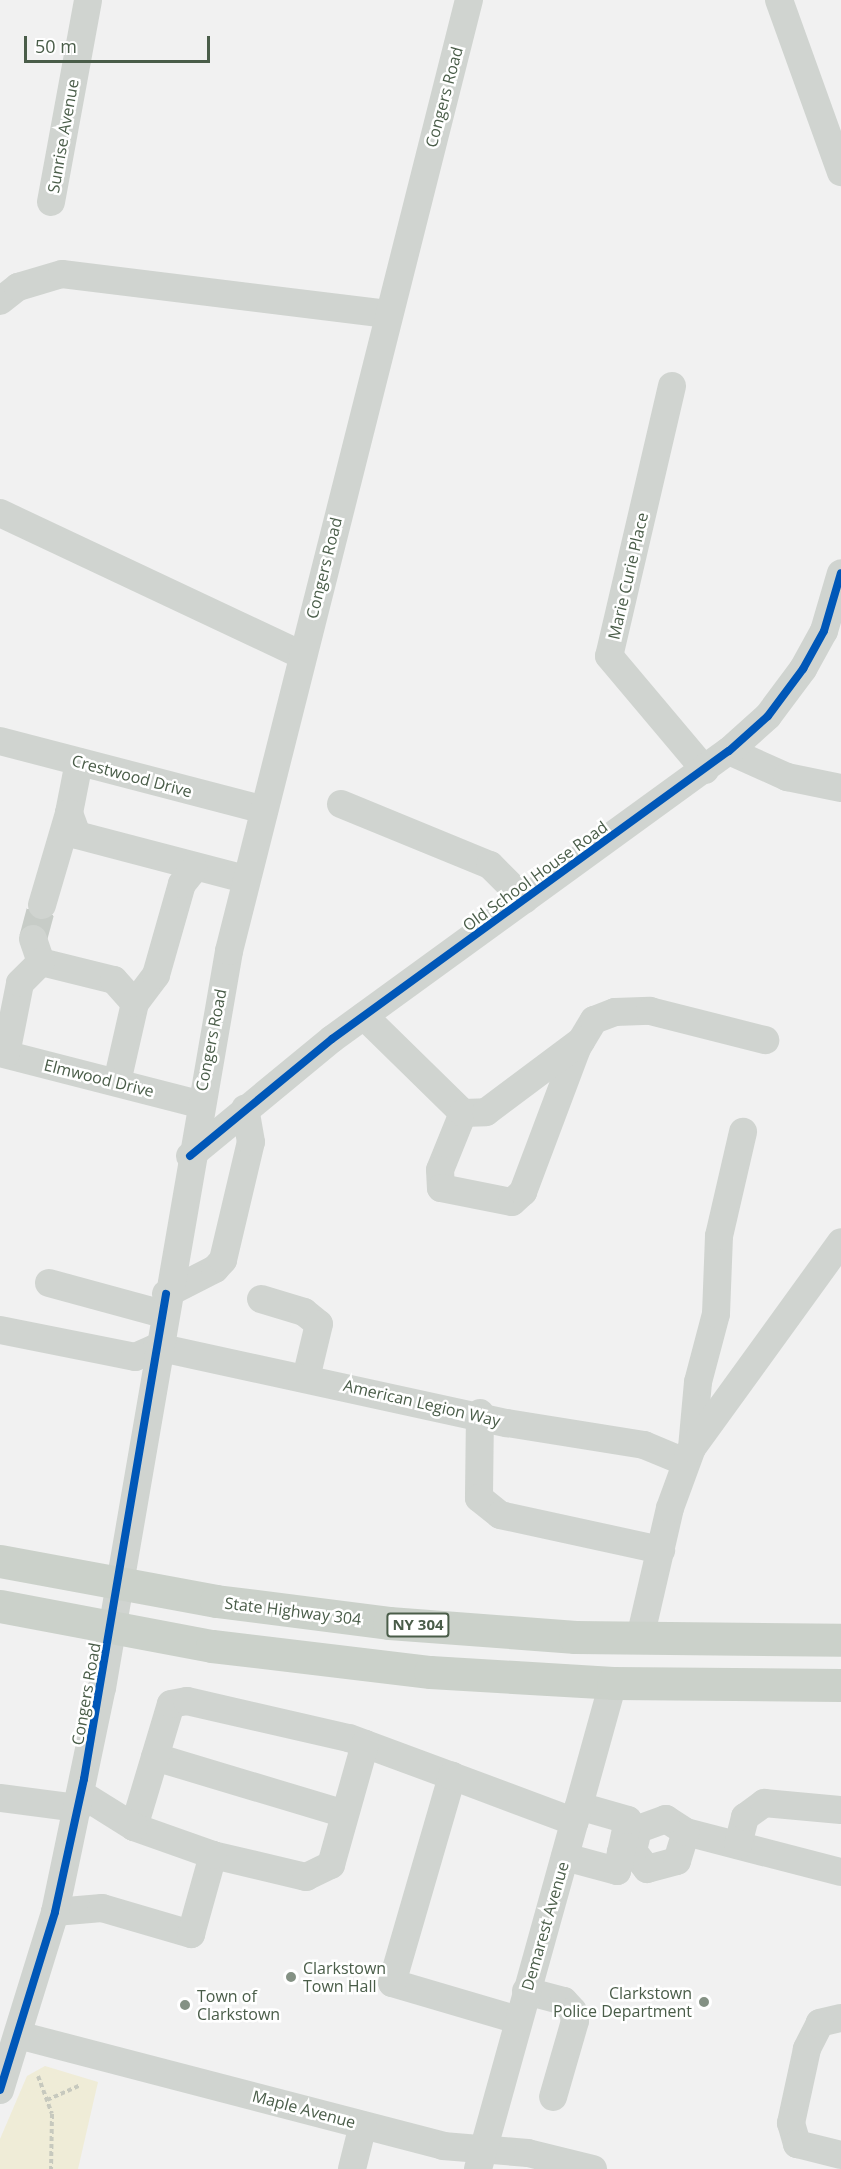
<!DOCTYPE html>
<html>
<head>
<meta charset="utf-8">
<style>
	body { margin:0 }
	#map { position:relative; width:841px; height:2169px; overflow:hidden; background:#f1f1f1; font-family:"Open Sans",sans-serif }
	div>[style] { position:absolute }
	[style*='--x'] { left:calc(var(--x)*1px); top:calc(var(--y)*1px); width:calc(var(--w)*1px); rotate:calc(var(--a)*1deg) }
	.green>* { inset:0; background:#efecd7 }
	.minor-tunnel>* { height:28px; margin-top:-14px; transform-origin:0; background:repeating-linear-gradient(90deg,#c7ccc7 0 28px,transparent 0 42px) }
	.path>* { height:4px; margin-top:-2px; transform-origin:0; background:repeating-linear-gradient(90deg,#c7c9be 0 4.5px,transparent 0 7.5px) }
	.minor>* { height:28px; margin:-14px; padding:0 14px; transform-origin:14px; border-radius:14px; background:#d0d4d0 }
	.major>* { height:33px; margin:-16.5px; padding:0 16.5px; transform-origin:16.5px; border-radius:16.5px; background:#cbd1ca }
	.cycleway>* { height:8px; margin:-4px; padding:0 4px; transform-origin:4px; border-radius:4px; background:#0057b8 }
	.dots>* { width:16px; height:16px; translate:-50% -50%; box-sizing:border-box; border:3px solid #fff; border-radius:50% }
	span { translate:-50% -50%; white-space:nowrap; text-align:center; line-height:1.15; -webkit-text-stroke:5px #fff; paint-order:stroke }
	.shield-label span { padding:2px 4px; background:#fff; border:2px solid; border-radius:4px; -webkit-text-stroke-width:0 }
	.shield-label { font-size:15px; color:#4a5d49; font-weight:700 }
	.street-label { font-size:16px; color:#4a5d49 }
	.poi-label { font-size:16px; color:#4a5d49 }
	.left { translate:0 -50%; text-align:left }
	.right { translate:-100% -50%; text-align:right }
	.scale { position:absolute; left:24px; top:36px; width:186px; height:27px; box-sizing:border-box; border:3px solid #4a5d49; border-top:0; padding-left:8px; font-size:18px; line-height:21px; white-space:nowrap; color:#4a5d49; -webkit-text-stroke:4px #fff; paint-order:stroke }
</style>
</head>
<body>
<div id="map">
	<div class="green">
		<div style="clip-path:polygon(45px 2066px,98px 2082px,78px 2169px,0 2169px,0 2139px,27px 2076px)"></div>
	</div>
	<div class="minor-tunnel">
		<div style="--x:33;--y:939;--w:35;--a:-75"></div>
	</div>
	<div class="path">
		<div style="--x:38;--y:2076;--w:40;--a:69.8"></div>
		<div style="--x:52;--y:2114;--w:55;--a:91"></div>
		<div style="--x:47;--y:2100;--w:36;--a:-24"></div>
	</div>
	<div class="minor">
		<div style="--x:779;--y:0;--w:183;--a:70.2"></div>
		<div style="--x:51;--y:202;--w:205;--a:-79.6"></div>
		<div style="--x:0;--y:301;--w:23;--a:-38"></div>
		<div style="--x:18;--y:287;--w:46;--a:-16.5"></div>
		<div style="--x:62;--y:274;--w:326;--a:7"></div>
		<div style="--x:672;--y:386;--w:277;--a:103.1"></div>
		<div style="--x:609;--y:656;--w:149;--a:49.9"></div>
		<div style="--x:0;--y:513;--w:334;--a:25.2"></div>
		<div style="--x:0;--y:741;--w:273;--a:14.6"></div>
		<div style="--x:729;--y:751;--w:64;--a:24.1"></div>
		<div style="--x:787;--y:777;--w:55;--a:11.5"></div>
		<div style="--x:79;--y:762;--w:52;--a:101.1"></div>
		<div style="--x:69;--y:813;--w:23;--a:70"></div>
		<div style="--x:77;--y:835;--w:174;--a:14.7"></div>
		<div style="--x:341;--y:804;--w:161;--a:22.3"></div>
		<div style="--x:490;--y:865;--w:49;--a:45"></div>
		<div style="--x:42;--y:905;--w:96;--a:-73.6"></div>
		<div style="--x:33;--y:939;--w:24;--a:71"></div>
		<div style="--x:41;--y:962;--w:75;--a:13.9"></div>
		<div style="--x:114;--y:980;--w:31;--a:48"></div>
		<div style="--x:135;--y:1003;--w:81;--a:102.8"></div>
		<div style="--x:135;--y:1003;--w:35;--a:-53"></div>
		<div style="--x:156;--y:975;--w:95;--a:-74.1"></div>
		<div style="--x:182;--y:884;--w:19;--a:-51"></div>
		<div style="--x:364;--y:1016;--w:139;--a:44.4"></div>
		<div style="--x:463;--y:1113;--w:61;--a:112"></div>
		<div style="--x:440;--y:1170;--w:18;--a:87"></div>
		<div style="--x:441;--y:1188;--w:72;--a:11.2"></div>
		<div style="--x:512;--y:1202;--w:15;--a:-42"></div>
		<div style="--x:523;--y:1192;--w:154;--a:-69.4"></div>
		<div style="--x:577;--y:1048;--w:33;--a:-59"></div>
		<div style="--x:594;--y:1020;--w:22;--a:-21"></div>
		<div style="--x:615;--y:1012;--w:35;--a:-2"></div>
		<div style="--x:650;--y:1011;--w:119;--a:14.2"></div>
		<div style="--x:0;--y:1053;--w:205;--a:14.4"></div>
		<div style="--x:6;--y:1054;--w:72;--a:-78.8"></div>
		<div style="--x:20;--y:983;--w:30;--a:-45"></div>
		<div style="--x:463;--y:1113;--w:23;--a:-2"></div>
		<div style="--x:486;--y:1112;--w:119;--a:-36.8"></div>
		<div style="--x:190;--y:1156;--w:184;--a:-39.5"></div>
		<div style="--x:332;--y:1039;--w:490;--a:-36"></div>
		<div style="--x:729;--y:751;--w:52;--a:-41.9"></div>
		<div style="--x:768;--y:716;--w:59;--a:-53.3"></div>
		<div style="--x:803;--y:669;--w:43;--a:-61.1"></div>
		<div style="--x:824;--y:631;--w:60;--a:-73.7"></div>
		<div style="--x:49;--y:1283;--w:118;--a:15.2"></div>
		<div style="--x:166;--y:1294;--w:55;--a:-27"></div>
		<div style="--x:215;--y:1269;--w:12;--a:-48"></div>
		<div style="--x:223;--y:1260;--w:121;--a:-76.7"></div>
		<div style="--x:251;--y:1142;--w:34;--a:-100"></div>
		<div style="--x:261;--y:1299;--w:45;--a:16.8"></div>
		<div style="--x:304;--y:1312;--w:19;--a:39"></div>
		<div style="--x:319;--y:1324;--w:56;--a:103.5"></div>
		<div style="--x:0;--y:1330;--w:138;--a:11.3"></div>
		<div style="--x:135;--y:1357;--w:24;--a:-24"></div>
		<div style="--x:157;--y:1347;--w:358;--a:12.3"></div>
		<div style="--x:507;--y:1423;--w:139;--a:9.1"></div>
		<div style="--x:644;--y:1445;--w:44;--a:22.5"></div>
		<div style="--x:480;--y:1413;--w:85;--a:90.7"></div>
		<div style="--x:479;--y:1498;--w:27;--a:39"></div>
		<div style="--x:500;--y:1515;--w:165;--a:12.3"></div>
		<div style="--x:692;--y:1448;--w:66;--a:-84.8"></div>
		<div style="--x:698;--y:1382;--w:70;--a:-75.2"></div>
		<div style="--x:716;--y:1314;--w:78;--a:-87.8"></div>
		<div style="--x:719;--y:1236;--w:107;--a:-77"></div>
		<div style="--x:640;--y:1638;--w:133;--a:-77"></div>
		<div style="--x:670;--y:1508;--w:64;--a:-69.9"></div>
		<div style="--x:692;--y:1448;--w:254;--a:-54.1"></div>
		<div style="--x:155;--y:1757;--w:198;--a:16.7"></div>
		<div style="--x:0;--y:1798;--w:79;--a:7.3"></div>
		<div style="--x:134;--y:1827;--w:128;--a:-73.3"></div>
		<div style="--x:171;--y:1704;--w:16;--a:-11"></div>
		<div style="--x:187;--y:1701;--w:166;--a:12.9"></div>
		<div style="--x:349;--y:1738;--w:110;--a:20.3"></div>
		<div style="--x:686;--y:1832;--w:160;--a:14.5"></div>
		<div style="--x:738;--y:1845;--w:29;--a:-76"></div>
		<div style="--x:745;--y:1817;--w:24;--a:-36"></div>
		<div style="--x:764;--y:1803;--w:77;--a:5.2"></div>
		<div style="--x:621;--y:1852;--w:12;--a:-5"></div>
		<div style="--x:633;--y:1851;--w:23;--a:52"></div>
		<div style="--x:647;--y:1869;--w:31;--a:-15"></div>
		<div style="--x:677;--y:1861;--w:30;--a:-73"></div>
		<div style="--x:686;--y:1832;--w:24;--a:-147"></div>
		<div style="--x:666;--y:1819;--w:30;--a:160"></div>
		<div style="--x:638;--y:1829;--w:23;--a:103"></div>
		<div style="--x:213;--y:1855;--w:96;--a:13.3"></div>
		<div style="--x:306;--y:1877;--w:28;--a:-26"></div>
		<div style="--x:331;--y:1865;--w:126;--a:-74.3"></div>
		<div style="--x:565;--y:1857;--w:54;--a:15.1"></div>
		<div style="--x:617;--y:1871;--w:52;--a:-77.8"></div>
		<div style="--x:628;--y:1820;--w:51;--a:-164.1"></div>
		<div style="--x:55;--y:1912;--w:47;--a:-4.9"></div>
		<div style="--x:102;--y:1908;--w:93;--a:16.3"></div>
		<div style="--x:191;--y:1934;--w:82;--a:-74.4"></div>
		<div style="--x:213;--y:1855;--w:84;--a:-160.5"></div>
		<div style="--x:134;--y:1827;--w:62;--a:-148.1"></div>
		<div style="--x:526;--y:1991;--w:39;--a:15"></div>
		<div style="--x:564;--y:2001;--w:13;--a:48"></div>
		<div style="--x:573;--y:2011;--w:10;--a:79"></div>
		<div style="--x:575;--y:2021;--w:79;--a:106.1"></div>
		<div style="--x:841;--y:2018;--w:22;--a:167"></div>
		<div style="--x:820;--y:2023;--w:29;--a:117"></div>
		<div style="--x:807;--y:2049;--w:76;--a:102.2"></div>
		<div style="--x:791;--y:2123;--w:22;--a:74"></div>
		<div style="--x:797;--y:2144;--w:45;--a:14"></div>
		<div style="--x:518;--y:2020;--w:131;--a:-163.6"></div>
		<div style="--x:392;--y:1983;--w:216;--a:-73.8"></div>
		<div style="--x:452;--y:1776;--w:131;--a:20.5"></div>
		<div style="--x:18;--y:2035;--w:439;--a:14.6"></div>
		<div style="--x:443;--y:2146;--w:85;--a:4.7"></div>
		<div style="--x:528;--y:2153;--w:67;--a:13.8"></div>
		<div style="--x:0;--y:2090;--w:186;--a:-72.8"></div>
		<div style="--x:55;--y:1912;--w:229;--a:-78.2"></div>
		<div style="--x:102;--y:1688;--w:748;--a:-80.22"></div>
		<div style="--x:229;--y:951;--w:981;--a:-75.84"></div>
		<div style="--x:352;--y:2169;--w:45;--a:-76"></div>
		<div style="--x:478;--y:2169;--w:504;--a:-74.48"></div>
	</div>
	<div class="major">
		<div style="--x:0;--y:1561;--w:220;--a:10.5"></div>
		<div style="--x:216;--y:1601;--w:174;--a:7.2"></div>
		<div style="--x:389;--y:1623;--w:187;--a:4.3"></div>
		<div style="--x:575;--y:1637;--w:266;--a:0.6"></div>
		<div style="--x:0;--y:1606;--w:216;--a:10.7"></div>
		<div style="--x:212;--y:1646;--w:220;--a:6.8"></div>
		<div style="--x:430;--y:1672;--w:183;--a:3.4"></div>
		<div style="--x:613;--y:1683;--w:228;--a:0.5"></div>
	</div>
	<div class="cycleway">
		<div style="--x:190;--y:1156;--w:184;--a:-39.5"></div>
		<div style="--x:332;--y:1039;--w:490;--a:-36"></div>
		<div style="--x:729;--y:751;--w:52;--a:-41.9"></div>
		<div style="--x:768;--y:716;--w:59;--a:-53.3"></div>
		<div style="--x:803;--y:669;--w:43;--a:-61.1"></div>
		<div style="--x:824;--y:631;--w:60;--a:-73.7"></div>
		<div style="--x:0;--y:2090;--w:186;--a:-72.8"></div>
		<div style="--x:55;--y:1912;--w:136;--a:-77.7"></div>
		<div style="--x:84;--y:1779;--w:492;--a:-80.4"></div>
	</div>
	<div class="dots">
		<div style="left:291px;top:1977px;background:#849184"></div>
		<div style="left:704px;top:2002px;background:#849184"></div>
		<div style="left:185px;top:2005px;background:#849184"></div>
	</div>
	<div class="shield-label">
		<span style="left:418px;top:1625px">NY 304</span>
	</div>
	<div class="street-label">
		<span style="left:444px;top:97px;rotate:-75deg">Congers Road</span>
		<span style="left:63px;top:136px;rotate:-80deg">Sunrise Avenue</span>
		<span style="left:324px;top:568px;rotate:-76deg">Congers Road</span>
		<span style="left:628px;top:576px;rotate:-77deg">Marie Curie Place</span>
		<span style="left:132px;top:776px;rotate:15deg">Crestwood Drive</span>
		<span style="left:535px;top:876px;rotate:-36deg">Old School House Road</span>
		<span style="left:211px;top:1040px;rotate:-79deg">Congers Road</span>
		<span style="left:99px;top:1078px;rotate:14deg">Elmwood Drive</span>
		<span style="left:422px;top:1403px;rotate:13deg">American Legion Way</span>
		<span style="left:293px;top:1611px;rotate:7deg">State Highway 304</span>
		<span style="left:86px;top:1694px;rotate:-80deg">Congers Road</span>
		<span style="left:545px;top:1926px;rotate:-74deg">Demarest Avenue</span>
		<span style="left:304px;top:2109px;rotate:15deg">Maple Avenue</span>
	</div>
	<div class="poi-label">
		<span class="left" style="left:303px;top:1977px">Clarkstown<br>Town Hall</span>
		<span class="right" style="left:692px;top:2002px">Clarkstown<br>Police Department</span>
		<span class="left" style="left:197px;top:2005px">Town of<br>Clarkstown</span>
	</div>
	<div class="scale">50 m</div>
</div>
</body>
</html>
